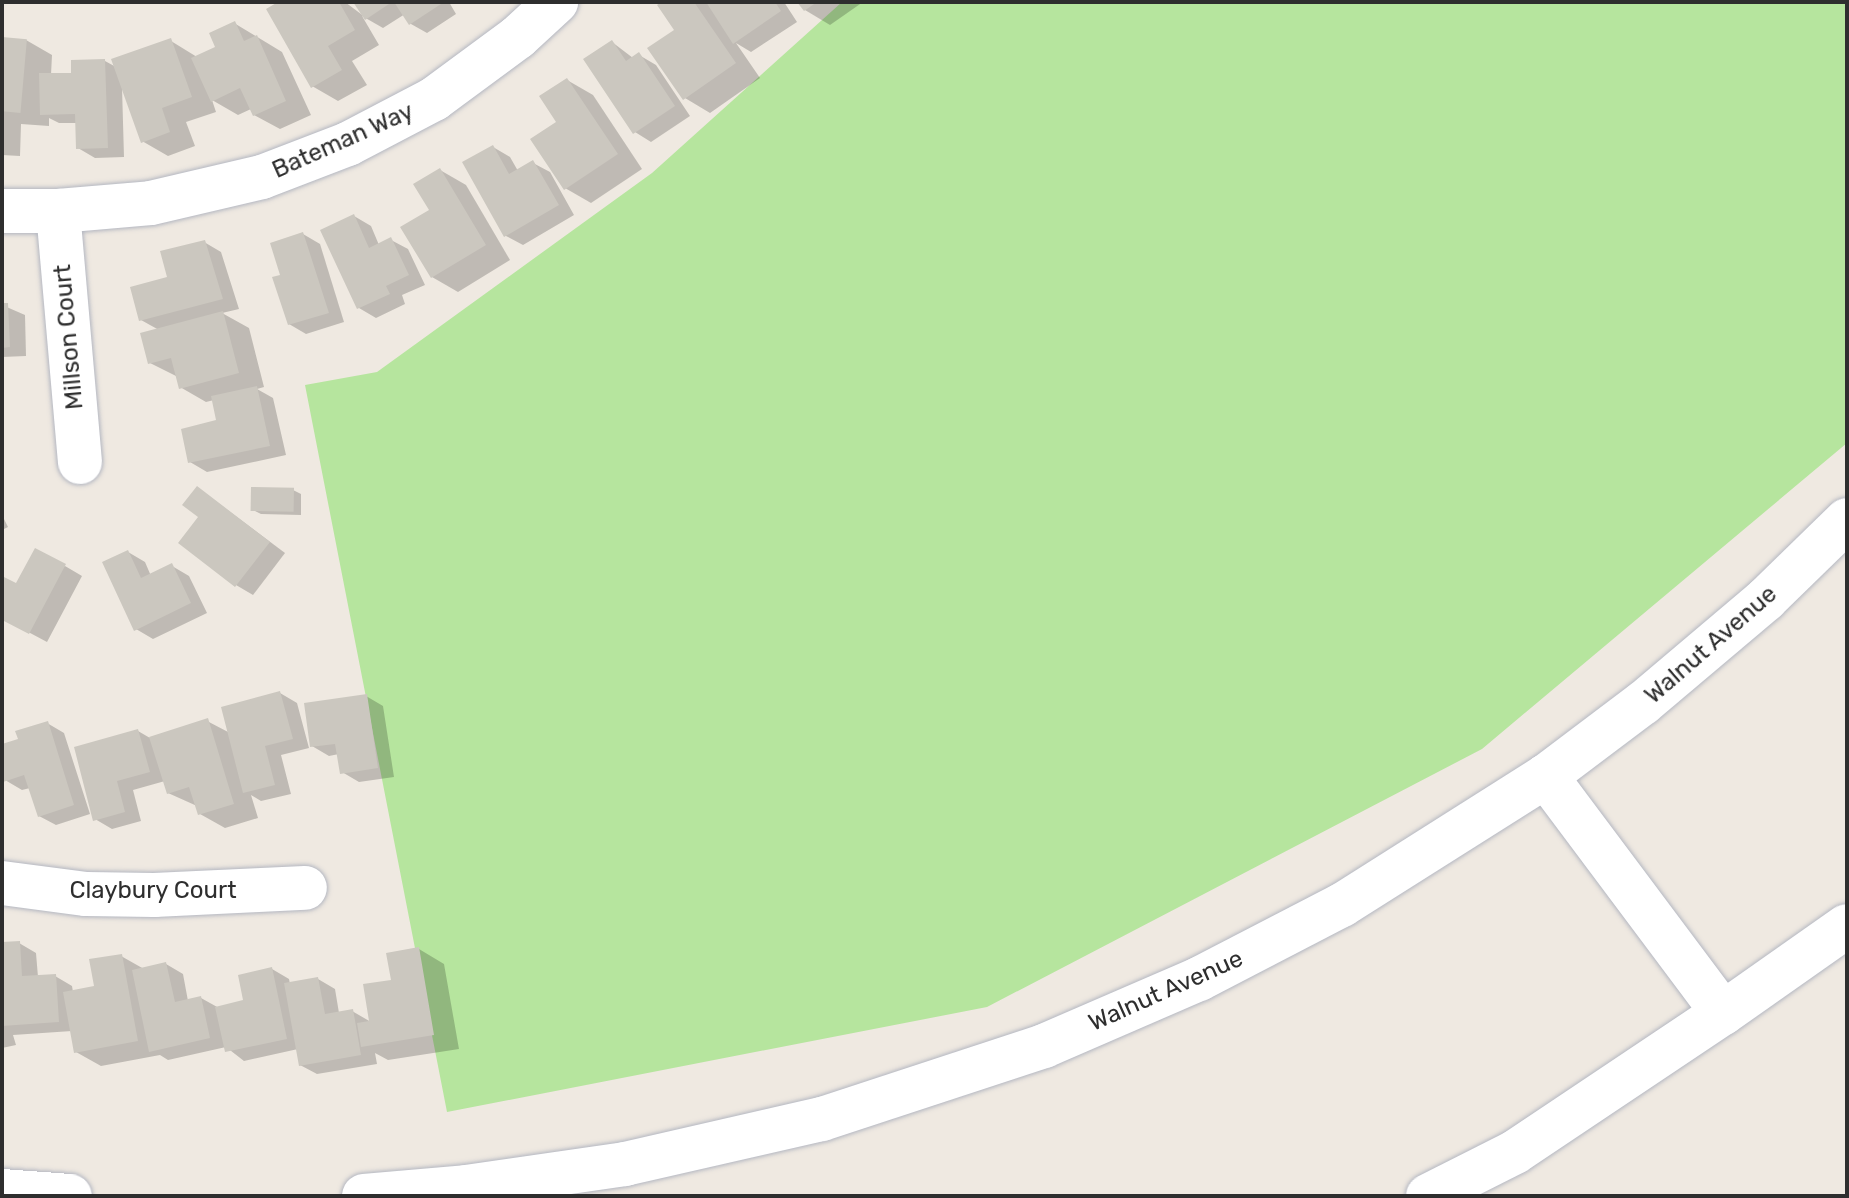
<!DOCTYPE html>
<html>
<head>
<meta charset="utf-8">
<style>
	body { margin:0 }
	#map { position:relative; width:1849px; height:1198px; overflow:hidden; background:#efe9e1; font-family:Rubik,sans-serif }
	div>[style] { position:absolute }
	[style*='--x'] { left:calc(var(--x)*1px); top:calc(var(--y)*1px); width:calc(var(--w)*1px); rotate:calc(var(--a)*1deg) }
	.green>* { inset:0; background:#b6e59e }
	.shadow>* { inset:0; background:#0003 }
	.building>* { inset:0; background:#cbc7bf; transform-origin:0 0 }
	.roads { filter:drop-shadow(0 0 2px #b4b7c1) drop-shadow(0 0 2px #b4b7c1) }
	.minor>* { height:44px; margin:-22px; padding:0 22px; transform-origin:22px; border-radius:22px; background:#fff }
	span { translate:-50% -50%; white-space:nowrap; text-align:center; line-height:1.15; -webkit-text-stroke:6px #fff; paint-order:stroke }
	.street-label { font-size:24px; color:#2e2e2e }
	.frame { position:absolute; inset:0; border:4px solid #2e2e2e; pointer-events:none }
</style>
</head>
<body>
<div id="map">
	<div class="green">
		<div style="clip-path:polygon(842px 2px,1847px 2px,1847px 443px,1482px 749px,987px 1007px,447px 1112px,305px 385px,377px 372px,652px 173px)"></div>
	</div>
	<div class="shadow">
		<div style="clip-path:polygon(282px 2px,345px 2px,365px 17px,356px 2px,449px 2px,456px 14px,427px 33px,411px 24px,405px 14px,383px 28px,362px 16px,379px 45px,352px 61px,367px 85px,338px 101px,312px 86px)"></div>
		<div style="clip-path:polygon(665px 2px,784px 2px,797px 22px,751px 52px,736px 43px,760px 78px,710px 113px,685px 98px,676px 31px)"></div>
		<div style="clip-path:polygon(800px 2px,863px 2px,830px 25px,805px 10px)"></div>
		<div style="clip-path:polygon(234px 23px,282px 52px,311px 115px,280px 129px,254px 115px,251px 109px,238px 115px,212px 100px,216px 112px,186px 122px,195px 146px,168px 156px,142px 141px,122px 87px,124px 157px,95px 158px,78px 148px,77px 123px,59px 123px,49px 118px,49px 126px,21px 124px,20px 156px,2px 155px,2px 39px,26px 40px,52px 55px,51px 75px,73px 75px,105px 61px,116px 67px,171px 41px,197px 57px,218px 48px)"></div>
		<div style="clip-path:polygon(612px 42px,633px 58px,639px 55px,656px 65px,690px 116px,651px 142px,635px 132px)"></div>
		<div style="clip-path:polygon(567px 80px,593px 95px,642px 169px,591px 203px,565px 188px,559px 122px)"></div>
		<div style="clip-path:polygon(493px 147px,510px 157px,518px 171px,533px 163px,550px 172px,574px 215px,523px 245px,506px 236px)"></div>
		<div style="clip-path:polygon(440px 170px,466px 185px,510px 260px,458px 292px,432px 277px,431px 210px)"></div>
		<div style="clip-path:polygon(354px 216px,371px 226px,379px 245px,391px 240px,408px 249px,425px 285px,402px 295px,405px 304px,376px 318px,359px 308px)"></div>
		<div style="clip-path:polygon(303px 234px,320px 244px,344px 322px,306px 334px,289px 324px,282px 276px)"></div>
		<div style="clip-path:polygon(204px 242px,221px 252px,239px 309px,222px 313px,249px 328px,264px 387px,257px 389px,273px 398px,286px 455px,207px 472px,190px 462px,218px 422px,214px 400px,206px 402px,180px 387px,178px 377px,150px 363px,159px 330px,141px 320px,170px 279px)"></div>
		<div style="clip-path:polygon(2px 305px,25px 315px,26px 356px,2px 357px)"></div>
		<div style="clip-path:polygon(198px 488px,285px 553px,253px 595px,236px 585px)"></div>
		<div style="clip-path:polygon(293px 490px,301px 494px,301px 515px,261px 514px,253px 510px)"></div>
		<div style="clip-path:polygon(2px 515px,8px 527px,2px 530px)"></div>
		<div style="clip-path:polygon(128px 552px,145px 562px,151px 576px,172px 566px,189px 576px,207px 613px,153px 639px,136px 629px)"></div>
		<div style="clip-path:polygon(65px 566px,82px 576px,47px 642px,2px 618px,2px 578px,17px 586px)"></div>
		<div style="clip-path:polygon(280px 693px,297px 703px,309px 748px,281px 755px,291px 794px,261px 801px,251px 795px,258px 818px,225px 828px,200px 814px,197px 806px,168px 793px,165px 781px,133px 790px,141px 821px,112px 829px,95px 819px,138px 731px,150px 738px,207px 721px,230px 733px)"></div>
		<div style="clip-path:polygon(366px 696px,383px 706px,394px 777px,359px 782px,342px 772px,339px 754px,329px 756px,312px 746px)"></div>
		<div style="clip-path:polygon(47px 723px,64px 733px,90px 814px,56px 825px,39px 816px,30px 788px,22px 790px,5px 780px,2px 773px,2px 746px,20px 740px)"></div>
		<div style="clip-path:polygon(19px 943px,36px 953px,38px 977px,55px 976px,72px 986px,73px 992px,96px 988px,121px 956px,144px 969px,166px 964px,183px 974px,188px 1001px,201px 998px,219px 1008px,246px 1002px,272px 969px,289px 979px,290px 984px,318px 979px,335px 989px,339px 1013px,352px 1011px,371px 1022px,393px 981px,419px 949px,444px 964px,459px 1049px,388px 1060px,375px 1053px,377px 1064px,317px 1074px,300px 1065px,298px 1049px,244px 1061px,226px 1047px,168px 1060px,160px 1055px,101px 1066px,76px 1052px,72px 1031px,13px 1035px,16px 1045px,2px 1048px,2px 944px)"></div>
	</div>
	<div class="building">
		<div style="clip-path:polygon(278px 2px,339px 2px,355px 30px,328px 46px,342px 70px,311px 88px,266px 9px)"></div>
		<div style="clip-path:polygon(353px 2px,392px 2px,365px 20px)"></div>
		<div style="clip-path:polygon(394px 2px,440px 2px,441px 4px,409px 25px)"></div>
		<div style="clip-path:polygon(661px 2px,694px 2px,736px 63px,683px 100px,647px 48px,674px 30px,657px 5px)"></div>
		<div style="clip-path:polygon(706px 2px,775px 2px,781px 11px,733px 44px)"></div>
		<div style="clip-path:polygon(797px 2px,817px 2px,804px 11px)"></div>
		<div style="clip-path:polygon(235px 21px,244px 41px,257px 35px,286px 101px,253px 116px,240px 88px,211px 102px,191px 58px,215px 47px,209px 33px)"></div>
		<div style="left:2px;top:37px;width:25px;height:74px;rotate:5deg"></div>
		<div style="clip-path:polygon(171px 38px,192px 97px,162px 108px,170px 132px,141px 143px,111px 59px)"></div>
		<div style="clip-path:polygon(612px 40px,626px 61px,639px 52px,675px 106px,633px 134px,583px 59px)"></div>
		<div style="clip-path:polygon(105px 59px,108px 148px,76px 149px,75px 114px,40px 115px,39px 73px,71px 73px,71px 60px)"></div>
		<div style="clip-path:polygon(567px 78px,618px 154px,564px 190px,530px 139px,556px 122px,539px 96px)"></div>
		<div style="clip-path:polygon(493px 145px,509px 174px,533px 160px,559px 205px,504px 237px,462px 162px)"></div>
		<div style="clip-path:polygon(440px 168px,486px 245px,431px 278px,400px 227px,429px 210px,413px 184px)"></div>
		<div style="clip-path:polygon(354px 214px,369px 248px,391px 237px,409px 275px,386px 286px,390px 294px,357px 309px,320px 230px)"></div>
		<div style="clip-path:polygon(303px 232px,329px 313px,288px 325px,272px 277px,280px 275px,270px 243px)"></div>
		<div style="clip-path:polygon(205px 240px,223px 299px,139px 321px,130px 287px,167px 277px,160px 251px)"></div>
		<div style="clip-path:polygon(2px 303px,8px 303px,10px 347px,2px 348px)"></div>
		<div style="clip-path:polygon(223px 311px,239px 373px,179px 389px,171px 358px,148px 364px,140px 333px)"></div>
		<div style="clip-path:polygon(257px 386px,270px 446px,188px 463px,181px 429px,216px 420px,211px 396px)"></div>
		<div style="clip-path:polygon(197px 486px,270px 542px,235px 587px,178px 543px,198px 517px,182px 505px)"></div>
		<div style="left:251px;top:487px;width:43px;height:24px;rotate:1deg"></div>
		<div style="clip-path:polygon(35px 548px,66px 564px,29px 634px,2px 620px,2px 576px,16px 583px)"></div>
		<div style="clip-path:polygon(128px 550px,141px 578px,172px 563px,191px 603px,134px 631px,102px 562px)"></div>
		<div style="clip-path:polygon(280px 691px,293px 739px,265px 746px,275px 785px,243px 793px,221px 707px)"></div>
		<div style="clip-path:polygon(367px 694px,378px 768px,340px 774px,335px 744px,310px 747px,304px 703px)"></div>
		<div style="clip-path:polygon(208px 718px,234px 804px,198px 815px,189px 787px,167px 794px,149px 737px)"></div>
		<div style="clip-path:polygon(48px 721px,74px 805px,38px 817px,24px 775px,3px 782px,2px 744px,18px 739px,15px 731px)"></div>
		<div style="clip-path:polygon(138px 729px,150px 772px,117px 781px,125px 812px,93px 821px,74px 747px)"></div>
		<div style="clip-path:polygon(20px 941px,22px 976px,56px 974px,59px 1022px,2px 1026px,2px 942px)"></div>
		<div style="clip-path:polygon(419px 947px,434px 1035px,361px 1047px,357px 1023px,369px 1021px,363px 984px,391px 980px,386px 953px)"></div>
		<div style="clip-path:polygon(122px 954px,138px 1041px,74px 1053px,63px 992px,94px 986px,89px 959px)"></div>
		<div style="clip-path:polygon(166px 962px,175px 1002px,201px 996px,210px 1038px,149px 1052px,132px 970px)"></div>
		<div style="clip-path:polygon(272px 967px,287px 1039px,225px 1052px,215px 1007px,243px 1000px,238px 975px)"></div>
		<div style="clip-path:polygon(318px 977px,325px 1014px,353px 1009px,361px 1055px,299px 1066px,284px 983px)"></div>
	</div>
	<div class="roads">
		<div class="minor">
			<div style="--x:2;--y:211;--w:56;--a:0"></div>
			<div style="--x:58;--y:211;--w:93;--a:-4.9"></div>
			<div style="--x:151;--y:203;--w:114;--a:-13.2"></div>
			<div style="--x:262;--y:177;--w:92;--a:-21"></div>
			<div style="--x:348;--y:144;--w:97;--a:-27.6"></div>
			<div style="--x:434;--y:99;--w:104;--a:-36.4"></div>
			<div style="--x:518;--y:37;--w:52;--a:-42.6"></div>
			<div style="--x:58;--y:211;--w:252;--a:85"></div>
			<div style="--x:2;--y:883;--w:85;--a:7.5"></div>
			<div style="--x:86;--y:894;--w:68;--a:0.8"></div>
			<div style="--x:154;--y:895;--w:151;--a:-2.7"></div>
			<div style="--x:1723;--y:1013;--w:151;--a:-35.1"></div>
			<div style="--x:2;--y:1191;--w:68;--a:4.2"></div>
			<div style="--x:364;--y:1196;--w:102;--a:-5"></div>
			<div style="--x:466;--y:1187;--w:161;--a:-8.2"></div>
			<div style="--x:625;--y:1164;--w:202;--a:-12.9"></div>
			<div style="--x:822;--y:1119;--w:234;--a:-18.2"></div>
			<div style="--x:1044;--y:1046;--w:169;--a:-23.4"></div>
			<div style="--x:1199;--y:979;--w:161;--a:-27.4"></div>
			<div style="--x:1342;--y:905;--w:241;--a:-32.3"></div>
			<div style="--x:1546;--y:776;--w:121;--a:-37"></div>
			<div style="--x:1643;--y:703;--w:161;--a:-40.2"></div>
			<div style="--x:1766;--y:599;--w:113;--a:-44.3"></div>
			<div style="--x:1428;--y:1196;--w:97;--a:-26.8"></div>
			<div style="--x:1515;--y:1152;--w:250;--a:-33.8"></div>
			<div style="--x:1723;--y:1013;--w:296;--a:-126.8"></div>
		</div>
	</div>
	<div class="street-label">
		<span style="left:343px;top:141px;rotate:-24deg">Bateman Way</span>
		<span style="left:69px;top:337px;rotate:-95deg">Millson Court</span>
		<span style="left:1711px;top:645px;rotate:-41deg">Walnut Avenue</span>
		<span style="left:153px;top:891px">Claybury Court</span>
		<span style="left:1166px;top:991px;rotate:-24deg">Walnut Avenue</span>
	</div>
	<div class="frame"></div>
</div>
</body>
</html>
